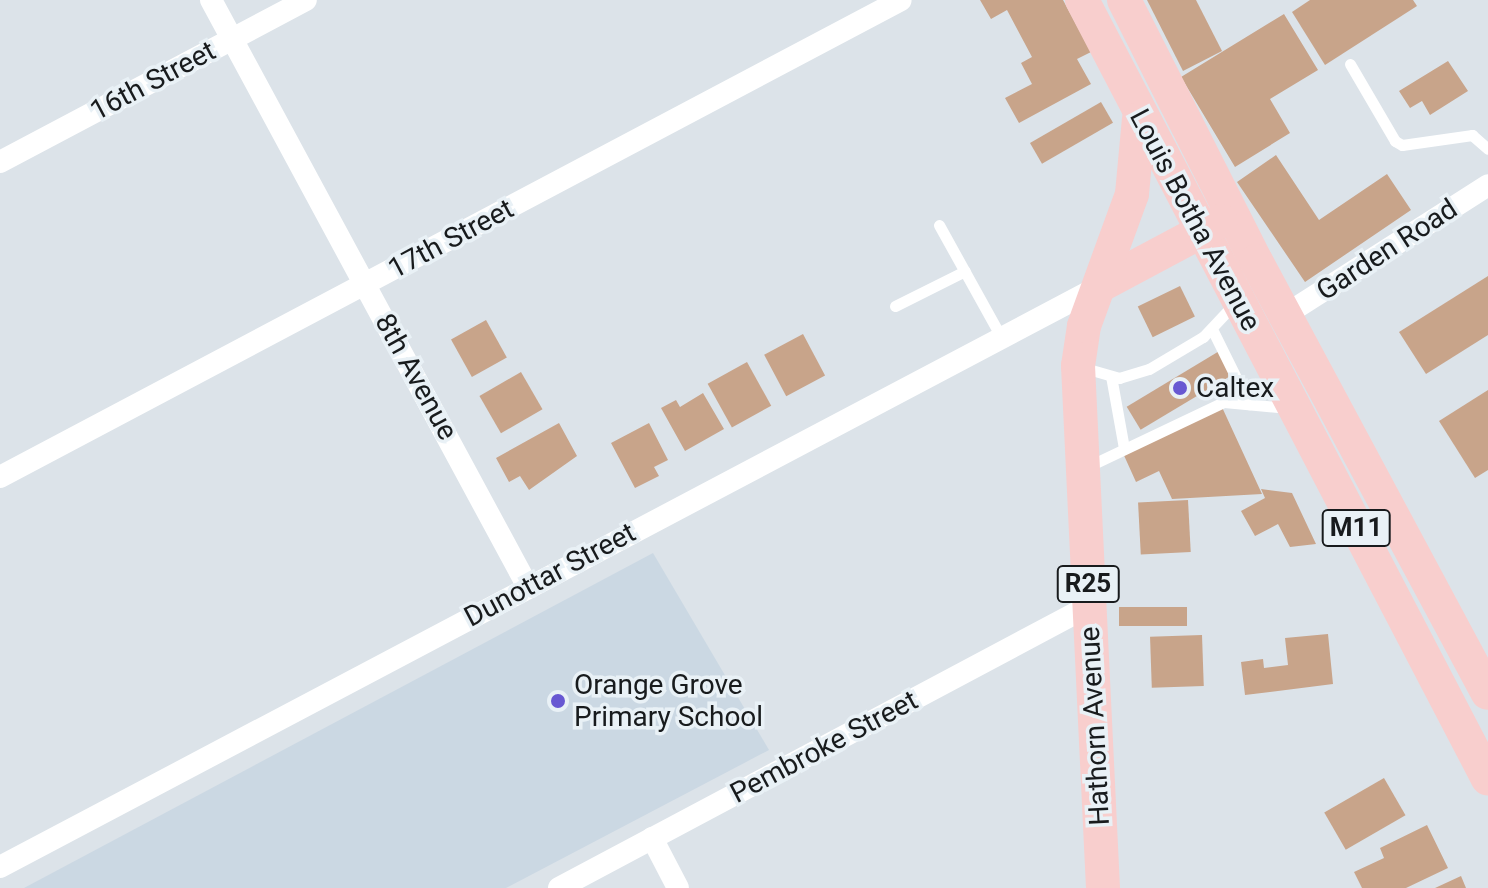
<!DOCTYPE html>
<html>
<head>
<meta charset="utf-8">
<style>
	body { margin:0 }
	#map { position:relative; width:1488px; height:888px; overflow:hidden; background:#dce3e9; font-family:Roboto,sans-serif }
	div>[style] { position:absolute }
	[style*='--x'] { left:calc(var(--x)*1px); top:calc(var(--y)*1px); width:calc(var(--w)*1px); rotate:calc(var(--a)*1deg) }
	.built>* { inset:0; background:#cbd8e3 }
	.building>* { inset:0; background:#c8a48a; transform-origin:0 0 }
	.lane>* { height:11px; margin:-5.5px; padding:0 5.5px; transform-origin:5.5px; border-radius:5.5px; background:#fff }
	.street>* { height:22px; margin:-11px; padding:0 11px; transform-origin:11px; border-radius:11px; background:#fff }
	.primary>* { height:34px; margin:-17px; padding:0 17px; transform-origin:17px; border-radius:17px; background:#f8cecd }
	.dots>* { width:22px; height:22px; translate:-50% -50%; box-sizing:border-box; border:4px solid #e9f1f6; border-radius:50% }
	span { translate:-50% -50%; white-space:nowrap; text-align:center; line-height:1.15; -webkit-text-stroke:7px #e9f1f6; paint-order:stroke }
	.shield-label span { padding:2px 6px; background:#e9f1f6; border:2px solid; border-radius:6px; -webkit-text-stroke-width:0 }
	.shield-label { font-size:26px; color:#181b1d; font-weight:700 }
	.street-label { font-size:28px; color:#181b1d }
	.poi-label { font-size:28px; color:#181b1d }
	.left { translate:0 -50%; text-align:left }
</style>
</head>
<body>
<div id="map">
	<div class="built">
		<div style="clip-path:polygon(653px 553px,769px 750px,506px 888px,24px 888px)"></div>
	</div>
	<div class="building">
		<div style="clip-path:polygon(980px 0,1063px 0,1091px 52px,1077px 59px,1091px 84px,1019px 123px,1005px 98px,1032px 84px,1021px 63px,1032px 57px,1007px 10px,991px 19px)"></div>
		<div style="clip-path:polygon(1147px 0,1196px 0,1222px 51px,1183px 71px)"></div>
		<div style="clip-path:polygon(1310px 0,1413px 0,1417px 6px,1325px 65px,1292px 12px)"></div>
		<div style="clip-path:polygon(1284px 14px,1318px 70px,1270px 99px,1290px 133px,1235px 167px,1181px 77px)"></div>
		<div style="clip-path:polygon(1448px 61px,1468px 91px,1430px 115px,1422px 101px,1410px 108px,1399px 91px)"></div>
		<div style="left:1101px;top:102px;width:24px;height:82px;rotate:60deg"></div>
		<div style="clip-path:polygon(1276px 155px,1319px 220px,1387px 174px,1411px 210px,1305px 282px,1237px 182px)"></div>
		<div style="clip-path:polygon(1488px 276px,1488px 335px,1426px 374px,1399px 332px)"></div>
		<div style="left:1180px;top:286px;width:34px;height:47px;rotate:64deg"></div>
		<div style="left:486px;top:320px;width:43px;height:40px;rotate:61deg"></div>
		<div style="left:803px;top:334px;width:47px;height:44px;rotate:62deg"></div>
		<div style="left:1221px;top:350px;width:27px;height:110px;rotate:59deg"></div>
		<div style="left:747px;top:362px;width:50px;height:45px;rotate:61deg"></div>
		<div style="left:521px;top:372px;width:43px;height:48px;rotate:60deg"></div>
		<div style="clip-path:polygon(1488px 390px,1488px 470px,1475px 478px,1439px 421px)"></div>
		<div style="clip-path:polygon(703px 393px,724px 429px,685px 451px,661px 408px,676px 400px,680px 407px)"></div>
		<div style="clip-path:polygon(1221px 405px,1262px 494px,1172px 499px,1159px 471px,1136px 482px,1122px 451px)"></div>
		<div style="clip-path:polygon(559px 423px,577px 456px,529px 490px,520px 476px,509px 482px,496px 458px)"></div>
		<div style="clip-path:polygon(649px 423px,668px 460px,654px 467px,659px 476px,635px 488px,611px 443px)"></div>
		<div style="clip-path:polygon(1261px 489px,1292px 493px,1316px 544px,1290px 547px,1278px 524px,1255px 536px,1241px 511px,1265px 498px)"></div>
		<div style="left:1188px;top:500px;width:52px;height:50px;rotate:87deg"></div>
		<div style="left:1187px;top:607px;width:19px;height:68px;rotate:90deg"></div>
		<div style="clip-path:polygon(1328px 634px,1333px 684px,1245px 695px,1241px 662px,1263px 659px,1264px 668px,1288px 665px,1285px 638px)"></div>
		<div style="left:1202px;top:635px;width:51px;height:52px;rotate:88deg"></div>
		<div style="left:1384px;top:778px;width:43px;height:69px;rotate:60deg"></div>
		<div style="clip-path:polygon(1427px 825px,1448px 868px,1406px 888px,1362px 888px,1354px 872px,1384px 858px,1380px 848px)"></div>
		<div style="clip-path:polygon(1461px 876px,1466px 888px,1435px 888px)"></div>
	</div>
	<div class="lane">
		<div style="--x:1350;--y:64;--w:89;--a:59.7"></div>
		<div style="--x:1395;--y:141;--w:8;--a:30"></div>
		<div style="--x:1402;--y:145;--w:71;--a:-8.1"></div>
		<div style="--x:1472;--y:135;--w:21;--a:41"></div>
		<div style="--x:939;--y:225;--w:128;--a:61"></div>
		<div style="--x:895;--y:306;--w:78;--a:-26.6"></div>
		<div style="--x:1212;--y:329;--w:84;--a:63.7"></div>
		<div style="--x:1081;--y:367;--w:40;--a:16"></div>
		<div style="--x:1119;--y:378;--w:31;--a:-17"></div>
		<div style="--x:1149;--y:369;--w:63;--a:-30.7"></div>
		<div style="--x:1203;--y:337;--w:45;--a:-46.8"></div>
		<div style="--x:1111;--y:376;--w:73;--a:79.8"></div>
		<div style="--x:1089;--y:466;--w:149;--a:-25.4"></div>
		<div style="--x:1224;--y:402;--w:65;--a:5.3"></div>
	</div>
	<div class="street">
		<div style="--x:211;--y:0;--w:667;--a:61.63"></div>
		<div style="--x:0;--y:162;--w:346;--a:-27.9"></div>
		<div style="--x:1285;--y:315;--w:241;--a:-32.6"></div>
		<div style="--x:0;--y:477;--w:1019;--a:-27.9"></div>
		<div style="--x:652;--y:838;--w:56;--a:62.5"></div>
		<div style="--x:0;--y:867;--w:1244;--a:-27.84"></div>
		<div style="--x:559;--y:888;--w:600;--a:-28.02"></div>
	</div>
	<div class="primary">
		<div style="--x:1082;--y:0;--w:878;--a:62.47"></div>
		<div style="--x:1124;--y:0;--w:292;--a:63.2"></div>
		<div style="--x:1256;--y:261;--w:490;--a:61.8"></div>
		<div style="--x:1101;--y:285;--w:136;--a:-28.1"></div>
		<div style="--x:1103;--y:888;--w:523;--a:-92.74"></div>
		<div style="--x:1078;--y:366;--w:40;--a:-81.5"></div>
		<div style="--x:1084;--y:326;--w:140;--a:-70"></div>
		<div style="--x:1132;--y:194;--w:75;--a:-84.7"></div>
	</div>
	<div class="dots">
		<div style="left:1180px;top:388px;background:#6858d2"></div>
		<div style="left:558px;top:701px;background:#6858d2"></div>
	</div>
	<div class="shield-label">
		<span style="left:1356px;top:528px">M11</span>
		<span style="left:1088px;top:584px">R25</span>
	</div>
	<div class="street-label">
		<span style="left:153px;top:81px;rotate:-28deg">16th Street</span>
		<span style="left:1195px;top:220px;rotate:62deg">Louis Botha Avenue</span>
		<span style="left:451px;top:239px;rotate:-28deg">17th Street</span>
		<span style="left:1387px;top:250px;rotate:-33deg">Garden Road</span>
		<span style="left:416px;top:377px;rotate:61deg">8th Avenue</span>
		<span style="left:550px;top:575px;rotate:-28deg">Dunottar Street</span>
		<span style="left:1095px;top:726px;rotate:-93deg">Hathorn Avenue</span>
		<span style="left:824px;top:747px;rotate:-28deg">Pembroke Street</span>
	</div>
	<div class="poi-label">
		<span class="left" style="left:1196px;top:388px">Caltex</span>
		<span class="left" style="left:574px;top:701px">Orange Grove<br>Primary School</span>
	</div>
</div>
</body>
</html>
